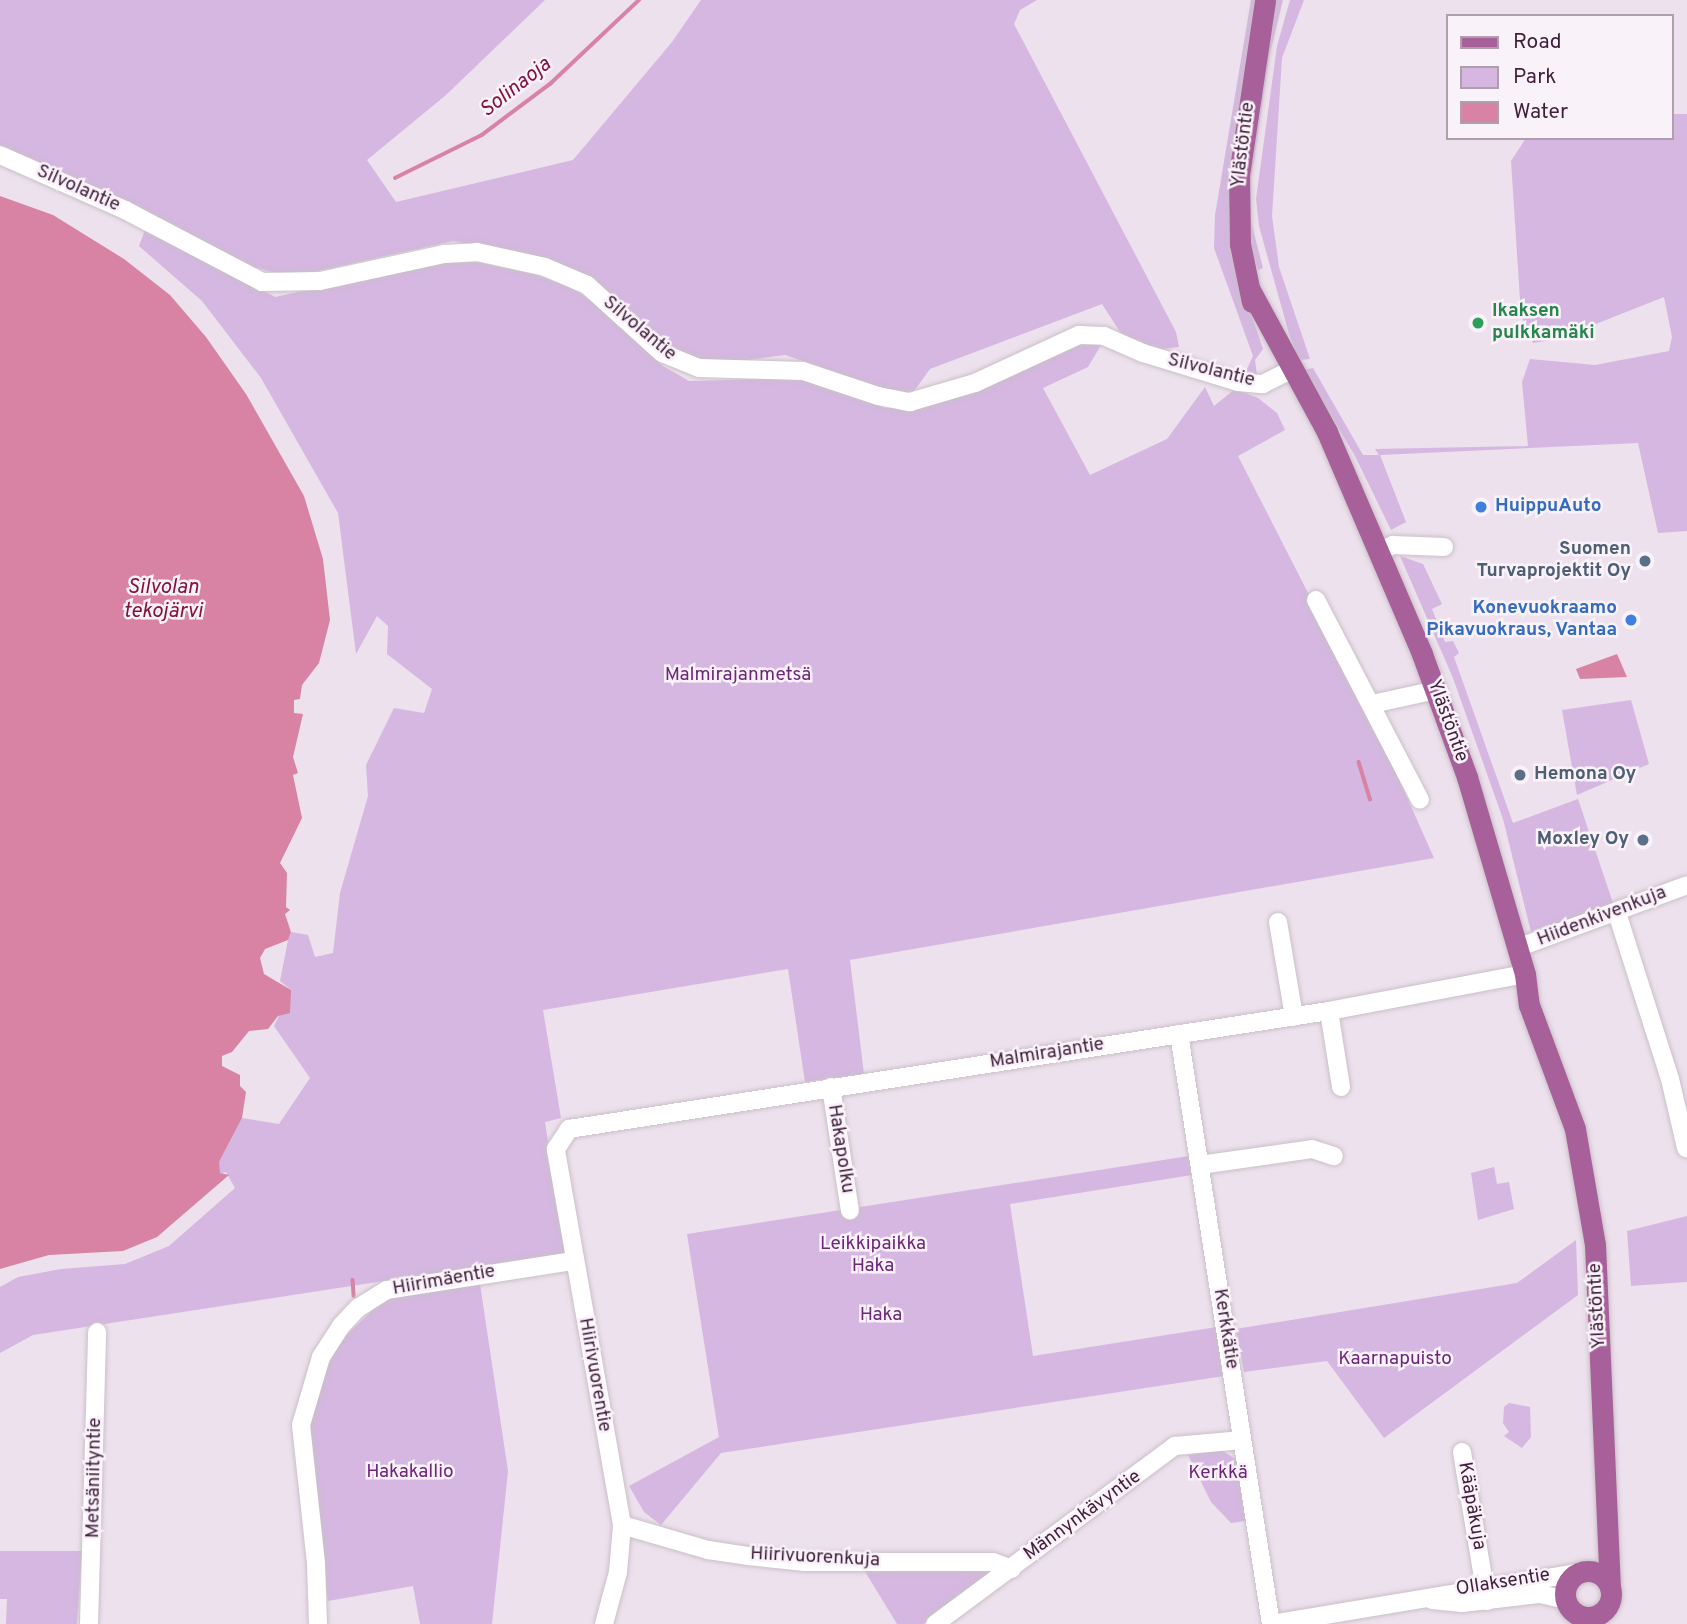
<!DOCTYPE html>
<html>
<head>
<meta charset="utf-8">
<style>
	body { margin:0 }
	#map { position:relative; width:1687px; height:1624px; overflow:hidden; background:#ede1ed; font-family:Overpass,sans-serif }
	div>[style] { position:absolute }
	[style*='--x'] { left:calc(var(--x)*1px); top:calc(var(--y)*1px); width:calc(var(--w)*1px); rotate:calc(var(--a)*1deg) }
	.green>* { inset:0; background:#d5b7e1 }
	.water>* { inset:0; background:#d882a4 }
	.stream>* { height:3.5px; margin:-1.75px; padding:0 1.75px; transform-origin:1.75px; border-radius:1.75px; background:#d882a4 }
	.roads { filter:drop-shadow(0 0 2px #cac0c8) drop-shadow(0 0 2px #cac0c8) }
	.minor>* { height:18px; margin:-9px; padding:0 9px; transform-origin:9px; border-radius:9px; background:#fff }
	.major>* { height:21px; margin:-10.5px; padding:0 10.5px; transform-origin:10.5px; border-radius:10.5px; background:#a8609a }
	.major>.ring { margin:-10.5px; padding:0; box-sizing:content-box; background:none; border:21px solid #a8609a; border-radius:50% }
	.dots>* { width:19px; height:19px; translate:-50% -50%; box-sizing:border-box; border:4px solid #f9f2f9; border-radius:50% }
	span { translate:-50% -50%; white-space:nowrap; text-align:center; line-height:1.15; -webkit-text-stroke:5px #f9f2f9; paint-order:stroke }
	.street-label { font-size:19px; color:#401f3a }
	.leisure-label { font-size:19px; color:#27864d; font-weight:700 }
	.left { translate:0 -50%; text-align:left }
	.shop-label { font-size:19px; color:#366cbe; font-weight:700 }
	.right { translate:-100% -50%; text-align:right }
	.service-label { font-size:19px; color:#4e5e75; font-weight:700 }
	.park-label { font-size:19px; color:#6e257b }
	.water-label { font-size:21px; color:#83123d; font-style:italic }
	.legend { position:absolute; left:1446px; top:14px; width:228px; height:126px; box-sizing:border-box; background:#f9f2f9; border:2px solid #af9ead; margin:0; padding:9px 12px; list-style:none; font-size:21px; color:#401f3a }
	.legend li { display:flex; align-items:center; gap:14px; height:35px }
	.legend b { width:35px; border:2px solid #af9ead }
</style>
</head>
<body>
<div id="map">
	<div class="green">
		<div style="clip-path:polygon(0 0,545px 0,446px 95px,367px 160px,396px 202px,573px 160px,672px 42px,701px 0,1037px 0,1020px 10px,1014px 24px,1176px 332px,1179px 347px,1162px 349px,1124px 338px,1102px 304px,930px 369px,914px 391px,897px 393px,785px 355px,740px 361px,696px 359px,671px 352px,579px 273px,522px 253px,453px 241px,309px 273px,275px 273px,227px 259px,0 149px)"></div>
		<div style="clip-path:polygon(1251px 0,1258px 0,1238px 274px,1263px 349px,1255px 360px,1257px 375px,1243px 378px,1253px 356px,1214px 248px,1215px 215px)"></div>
		<div style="clip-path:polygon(1272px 0,1283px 0,1269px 58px,1250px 187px,1251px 222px,1263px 268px,1258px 270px,1248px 243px,1247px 163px)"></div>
		<div style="clip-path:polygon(1290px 0,1304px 0,1282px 58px,1272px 216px,1279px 267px,1310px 359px,1299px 360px,1289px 334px,1259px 226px,1256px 199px,1277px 46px)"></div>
		<div style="clip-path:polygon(1671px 114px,1687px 114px,1687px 531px,1658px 533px,1638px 443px,1380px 455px,1406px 522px,1391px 530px,1355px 456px,1304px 370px,1313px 368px,1363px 455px,1379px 455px,1375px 449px,1528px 446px,1522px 382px,1530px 359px,1595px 365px,1669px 351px,1672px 337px,1664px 297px,1558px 339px,1533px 343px,1521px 315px,1511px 161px,1526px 138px,1671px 138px)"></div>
		<div style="clip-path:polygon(147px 225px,275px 297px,435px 262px,472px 261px,533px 274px,572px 288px,604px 309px,663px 366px,689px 381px,805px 378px,885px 408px,910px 408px,1060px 347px,1104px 340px,1088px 367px,1043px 388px,1090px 475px,1167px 439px,1205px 387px,1214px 406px,1235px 389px,1258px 398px,1277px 413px,1285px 430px,1238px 456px,1370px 714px,1434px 858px,850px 960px,864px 1074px,805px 1082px,788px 969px,543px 1010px,561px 1118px,545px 1122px,565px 1253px,33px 1335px,0 1353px,0 1287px,18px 1277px,61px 1269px,125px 1264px,169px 1246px,235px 1188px,226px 1172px,219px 1174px,219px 1162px,242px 1118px,279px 1124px,310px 1078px,274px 1026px,291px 990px,280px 981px,288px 940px,291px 932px,308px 935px,315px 957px,333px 953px,340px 893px,368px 796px,366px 765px,394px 708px,424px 713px,432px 689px,387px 654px,388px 626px,377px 616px,356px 654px,338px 513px,261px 378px,202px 301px,139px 246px)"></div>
		<div style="clip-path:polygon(1400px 556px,1423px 564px,1442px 604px,1432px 609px,1445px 642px,1453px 641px,1459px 653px,1454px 657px,1513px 823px,1578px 799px,1614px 906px,1543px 933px,1531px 932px,1503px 819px,1453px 678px)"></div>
		<div style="clip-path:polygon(1631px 700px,1649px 764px,1577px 795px,1562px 710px)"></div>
		<div style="clip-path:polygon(1189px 1156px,1192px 1175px,1010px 1204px,1033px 1356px,1217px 1327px,1224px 1376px,721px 1453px,661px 1525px,644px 1512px,629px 1486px,719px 1437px,687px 1234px)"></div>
		<div style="clip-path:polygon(1494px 1167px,1497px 1184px,1509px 1182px,1514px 1209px,1478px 1220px,1471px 1173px)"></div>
		<div style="clip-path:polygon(1687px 1216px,1687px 1282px,1631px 1286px,1627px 1231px)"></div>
		<div style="clip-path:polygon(1576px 1240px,1578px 1295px,1384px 1438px,1327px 1361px,1244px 1372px,1236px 1329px,1517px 1283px)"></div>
		<div style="clip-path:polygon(480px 1284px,508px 1471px,492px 1624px,420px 1624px,413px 1586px,328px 1601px,307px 1421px,319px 1380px,342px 1339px,388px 1296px)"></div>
		<div style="clip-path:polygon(1509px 1403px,1530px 1407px,1531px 1437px,1522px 1448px,1504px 1436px,1509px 1432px,1503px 1423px,1504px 1407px)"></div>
		<div style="clip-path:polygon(1221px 1450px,1237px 1460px,1246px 1521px,1231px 1523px,1211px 1502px,1188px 1455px)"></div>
		<div style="clip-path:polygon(0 1551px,82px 1551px,77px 1624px,6px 1624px,7px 1599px,0 1599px)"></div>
		<div style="clip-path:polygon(982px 1566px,988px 1572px,986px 1580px,923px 1624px,897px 1624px,864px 1570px)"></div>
	</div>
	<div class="water">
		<div style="clip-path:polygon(0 196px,53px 215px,124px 259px,170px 295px,206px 337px,246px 394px,304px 496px,323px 559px,330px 620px,319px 663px,302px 685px,300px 699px,294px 700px,294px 713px,303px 714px,293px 757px,298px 773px,293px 775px,302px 818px,280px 863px,287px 873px,286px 907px,290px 910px,285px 914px,291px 932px,288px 940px,265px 949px,260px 958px,264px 974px,291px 990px,290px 1013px,278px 1016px,268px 1029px,249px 1031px,232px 1052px,222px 1056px,222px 1066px,240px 1075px,240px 1086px,246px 1092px,242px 1118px,219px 1162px,220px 1173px,229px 1175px,157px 1237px,123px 1251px,49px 1255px,0 1269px)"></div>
		<div style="clip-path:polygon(1617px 654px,1627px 677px,1580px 679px,1576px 669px)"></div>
	</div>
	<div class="stream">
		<div style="--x:395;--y:178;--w:97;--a:-26.3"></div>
		<div style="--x:482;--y:135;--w:85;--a:-36.9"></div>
		<div style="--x:550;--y:84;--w:122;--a:-43.3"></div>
		<div style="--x:1359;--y:762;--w:39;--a:73"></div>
		<div style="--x:353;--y:1280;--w:16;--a:86"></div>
	</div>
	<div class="roads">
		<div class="minor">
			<div style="--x:0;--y:155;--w:137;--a:23.7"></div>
			<div style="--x:125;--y:210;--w:155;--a:27.7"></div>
			<div style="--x:262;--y:282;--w:58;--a:-1"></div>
			<div style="--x:320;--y:281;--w:127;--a:-12.3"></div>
			<div style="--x:444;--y:254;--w:33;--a:-3"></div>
			<div style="--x:477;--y:252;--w:70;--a:12.4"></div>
			<div style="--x:545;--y:267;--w:46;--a:23.2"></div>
			<div style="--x:587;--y:285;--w:101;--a:42.2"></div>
			<div style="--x:662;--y:353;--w:40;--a:22"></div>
			<div style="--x:699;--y:368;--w:104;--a:1.7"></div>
			<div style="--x:803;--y:371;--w:79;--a:18.4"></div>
			<div style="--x:878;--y:396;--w:33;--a:11"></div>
			<div style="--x:910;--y:402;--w:68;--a:-16.3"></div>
			<div style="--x:975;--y:383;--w:115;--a:-24.8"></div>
			<div style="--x:1079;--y:335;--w:25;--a:2"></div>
			<div style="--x:1104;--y:336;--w:43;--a:23.6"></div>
			<div style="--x:1143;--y:353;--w:99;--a:17"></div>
			<div style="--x:1238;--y:382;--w:25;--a:5"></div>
			<div style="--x:1263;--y:384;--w:31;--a:-27"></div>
			<div style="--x:1378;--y:552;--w:17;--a:-25"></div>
			<div style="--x:1393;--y:545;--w:51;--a:2.2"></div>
			<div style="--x:1316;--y:600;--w:225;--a:62.5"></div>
			<div style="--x:1372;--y:704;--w:66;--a:-12.3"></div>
			<div style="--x:1617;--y:913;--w:174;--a:72.3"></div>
			<div style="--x:1670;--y:1079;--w:71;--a:76.9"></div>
			<div style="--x:1278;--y:922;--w:96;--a:80.4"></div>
			<div style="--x:1517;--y:948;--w:181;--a:-20.3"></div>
			<div style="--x:1329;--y:1011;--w:77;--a:81"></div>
			<div style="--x:1179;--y:1034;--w:597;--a:81.14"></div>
			<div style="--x:831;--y:1087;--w:125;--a:81.3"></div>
			<div style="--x:1200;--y:1165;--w:113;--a:-8.1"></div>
			<div style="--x:1312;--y:1149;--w:23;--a:18"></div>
			<div style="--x:1462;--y:1452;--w:151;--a:80.5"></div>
			<div style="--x:622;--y:1525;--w:90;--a:16.2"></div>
			<div style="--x:708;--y:1550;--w:40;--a:8.5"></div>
			<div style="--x:748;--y:1556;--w:57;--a:6"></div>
			<div style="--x:805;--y:1562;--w:188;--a:0"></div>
			<div style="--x:993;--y:1562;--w:20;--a:20"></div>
			<div style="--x:1432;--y:1600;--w:30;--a:6"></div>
			<div style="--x:1462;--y:1603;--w:79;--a:-6.6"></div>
			<div style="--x:1540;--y:1594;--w:26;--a:13"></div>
			<div style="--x:89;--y:1624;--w:292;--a:-88.4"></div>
			<div style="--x:318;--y:1624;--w:61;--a:-91.9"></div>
			<div style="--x:316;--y:1563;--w:139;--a:-96.2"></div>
			<div style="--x:301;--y:1425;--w:71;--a:-73.6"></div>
			<div style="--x:321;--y:1357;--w:37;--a:-57"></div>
			<div style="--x:341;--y:1326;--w:25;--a:-47"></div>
			<div style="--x:358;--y:1308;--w:34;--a:-32"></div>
			<div style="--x:387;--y:1290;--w:188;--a:-8.9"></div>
			<div style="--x:604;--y:1624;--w:54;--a:-74.9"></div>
			<div style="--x:618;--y:1572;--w:47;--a:-85.1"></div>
			<div style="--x:622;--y:1525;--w:382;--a:-100"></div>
			<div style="--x:556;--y:1149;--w:24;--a:-57"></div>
			<div style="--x:569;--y:1129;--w:769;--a:-8.83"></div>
			<div style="--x:1329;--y:1011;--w:199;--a:-10.7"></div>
			<div style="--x:935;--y:1624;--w:299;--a:-36.6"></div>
			<div style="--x:1175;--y:1446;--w:67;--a:-5.1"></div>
			<div style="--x:1272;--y:1624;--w:309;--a:-9.5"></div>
		</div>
		<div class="major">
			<div style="--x:1250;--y:290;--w:162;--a:61.5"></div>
			<div style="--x:1327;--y:432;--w:241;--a:66.8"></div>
			<div style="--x:1422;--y:654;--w:131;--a:69.9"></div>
			<div style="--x:1467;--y:777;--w:205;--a:73.6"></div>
			<div style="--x:1525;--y:974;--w:31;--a:83"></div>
			<div style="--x:1529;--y:1005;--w:132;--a:69.6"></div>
			<div style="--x:1575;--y:1129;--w:118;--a:80.2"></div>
			<div style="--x:1595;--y:1245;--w:342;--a:87.5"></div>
			<div style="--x:1252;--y:302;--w:59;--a:-101.7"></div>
			<div style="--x:1240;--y:244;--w:69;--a:-90.8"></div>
			<div style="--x:1239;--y:175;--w:177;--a:-81.5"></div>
			<div class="ring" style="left:1565px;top:1571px;width:25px;height:25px"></div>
		</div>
	</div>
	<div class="dots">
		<div style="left:1478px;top:323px;background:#2e9e5b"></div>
		<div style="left:1481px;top:507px;background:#3f7fe0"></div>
		<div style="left:1645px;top:561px;background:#5c6f8a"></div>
		<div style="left:1631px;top:620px;background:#3f7fe0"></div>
		<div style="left:1520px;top:775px;background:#5c6f8a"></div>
		<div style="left:1643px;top:840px;background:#5c6f8a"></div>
	</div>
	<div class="street-label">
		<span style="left:1244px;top:145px;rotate:-83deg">Ylästöntie</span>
		<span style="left:78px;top:189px;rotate:24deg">Silvolantie</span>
		<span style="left:639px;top:329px;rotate:40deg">Silvolantie</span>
		<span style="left:1211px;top:371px;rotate:14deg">Silvolantie</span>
		<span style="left:1447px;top:721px;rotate:70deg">Ylästöntie</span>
		<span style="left:1602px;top:917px;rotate:-21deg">Hiidenkivenkuja</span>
		<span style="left:1047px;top:1054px;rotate:-9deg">Malmirajantie</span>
		<span style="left:840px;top:1149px;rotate:81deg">Hakapolku</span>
		<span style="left:444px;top:1281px;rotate:-10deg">Hiirimäentie</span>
		<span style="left:1598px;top:1306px;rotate:-93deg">Ylästöntie</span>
		<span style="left:1225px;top:1329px;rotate:81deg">Kerkkätie</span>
		<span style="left:594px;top:1375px;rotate:80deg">Hiirivuorentie</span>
		<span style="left:95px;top:1478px;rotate:-89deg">Metsäniityntie</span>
		<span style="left:1471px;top:1506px;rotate:80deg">Kääpäkuja</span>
		<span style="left:1083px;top:1516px;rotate:-36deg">Männynkävyntie</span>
		<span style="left:815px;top:1558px;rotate:3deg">Hiirivuorenkuja</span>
		<span style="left:1503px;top:1583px;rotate:-9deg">Ollaksentie</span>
	</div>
	<div class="leisure-label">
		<span class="left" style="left:1492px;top:323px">Ikaksen<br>pulkkamäki</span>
	</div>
	<div class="shop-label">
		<span class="left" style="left:1495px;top:507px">HuippuAuto</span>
		<span class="right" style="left:1617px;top:620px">Konevuokraamo<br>Pikavuokraus, Vantaa</span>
	</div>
	<div class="service-label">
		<span class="right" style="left:1631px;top:561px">Suomen<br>Turvaprojektit Oy</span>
		<span class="left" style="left:1534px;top:775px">Hemona Oy</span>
		<span class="right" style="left:1629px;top:840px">Moxley Oy</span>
	</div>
	<div class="park-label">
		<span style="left:738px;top:676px">Malmirajanmetsä</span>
		<span style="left:873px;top:1256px">Leikkipaikka<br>Haka</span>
		<span style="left:881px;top:1316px">Haka</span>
		<span style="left:1395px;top:1360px">Kaarnapuisto</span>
		<span style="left:410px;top:1473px">Hakakallio</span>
		<span style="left:1218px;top:1474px">Kerkkä</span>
	</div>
	<div class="water-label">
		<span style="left:516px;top:88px;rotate:-38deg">Solinaoja</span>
		<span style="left:163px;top:600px">Silvolan<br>tekojärvi</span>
	</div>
	<ul class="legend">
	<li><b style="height:9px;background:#a8609a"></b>Road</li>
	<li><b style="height:19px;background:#d5b7e1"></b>Park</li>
	<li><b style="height:19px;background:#d882a4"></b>Water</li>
	</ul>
</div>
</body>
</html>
